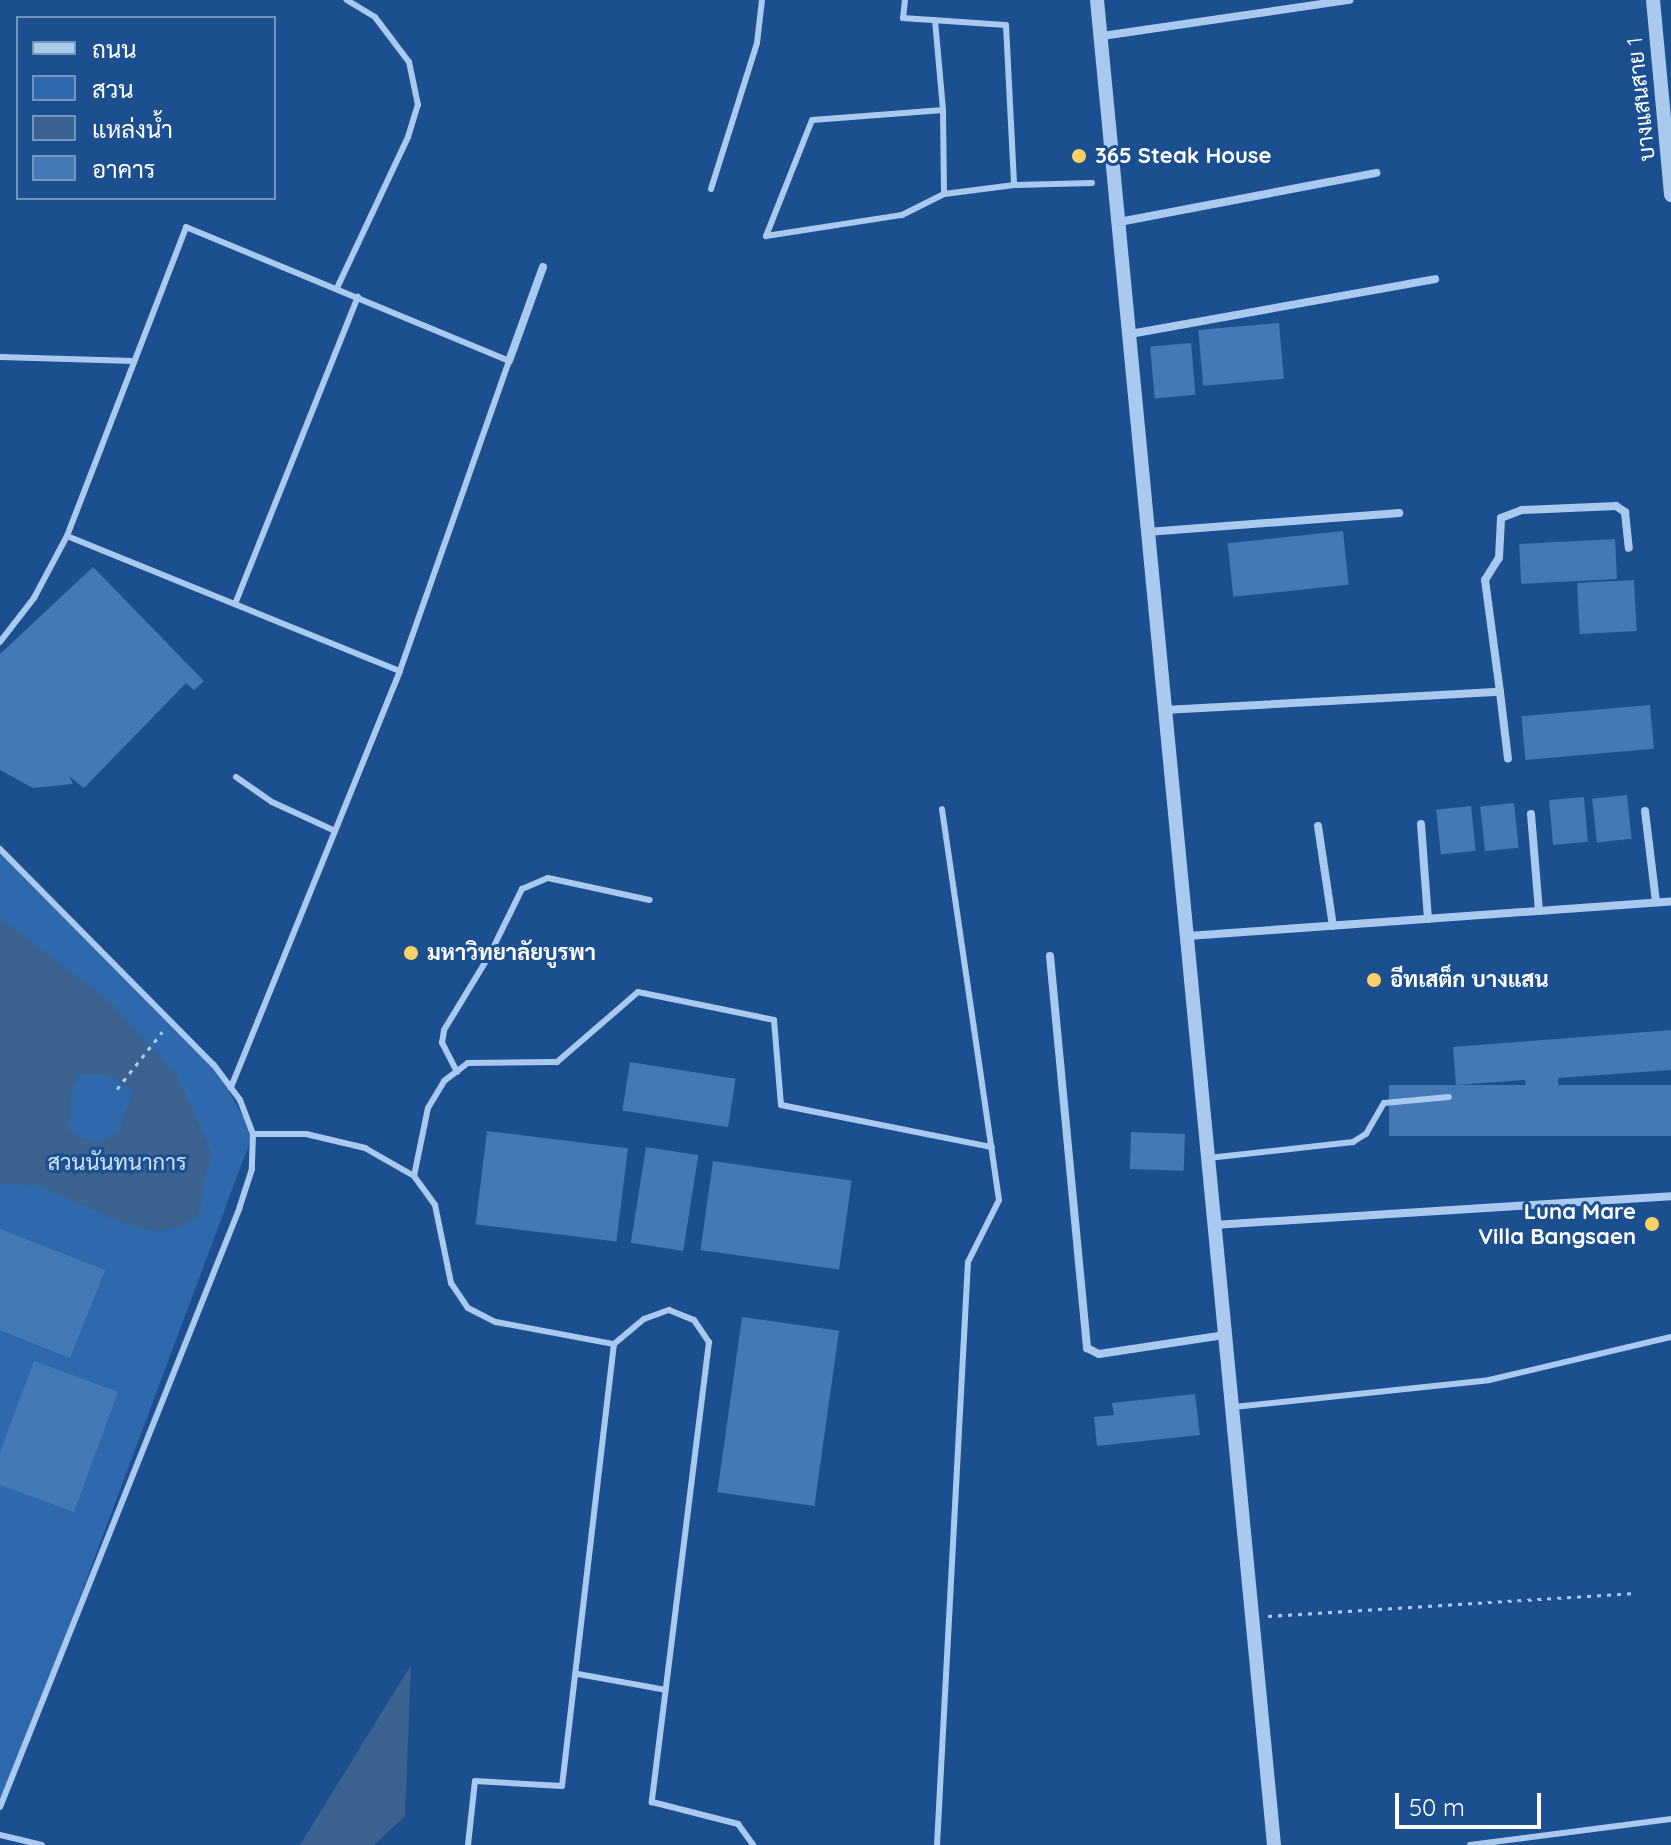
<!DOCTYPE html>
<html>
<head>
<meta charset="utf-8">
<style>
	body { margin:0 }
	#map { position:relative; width:1671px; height:1845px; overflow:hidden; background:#1b4f8f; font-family:Quicksand,Sarabun,sans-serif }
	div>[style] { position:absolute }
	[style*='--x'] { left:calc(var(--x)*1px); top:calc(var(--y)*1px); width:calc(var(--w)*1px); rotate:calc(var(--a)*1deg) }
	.green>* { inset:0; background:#2e69ad }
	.water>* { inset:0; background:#3c6290 }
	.building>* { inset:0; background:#4478b7; transform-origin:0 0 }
	.path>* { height:3px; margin-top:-1.5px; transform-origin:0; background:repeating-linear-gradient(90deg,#a9c9ee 0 4px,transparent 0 10px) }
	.service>* { height:6px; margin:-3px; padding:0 3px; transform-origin:3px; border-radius:3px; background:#a9c9ee }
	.minor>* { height:8px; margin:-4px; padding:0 4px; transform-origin:4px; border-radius:4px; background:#a9c9ee }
	.tertiary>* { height:14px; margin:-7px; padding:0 7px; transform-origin:7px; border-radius:7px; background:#a9c9ee }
	.dots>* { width:22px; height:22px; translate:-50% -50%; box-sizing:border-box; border:4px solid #1b4f8f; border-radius:50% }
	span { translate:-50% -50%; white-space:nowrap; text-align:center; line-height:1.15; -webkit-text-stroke:6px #1b4f8f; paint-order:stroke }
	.street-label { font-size:22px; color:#fff }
	.poi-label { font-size:22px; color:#fff; font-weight:700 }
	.left { translate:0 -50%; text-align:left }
	.right { translate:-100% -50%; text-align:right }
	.park-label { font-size:22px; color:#cfe3fa }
	.legend { position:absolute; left:16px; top:16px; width:260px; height:184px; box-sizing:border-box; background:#1b4f8f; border:2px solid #7695bc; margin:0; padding:10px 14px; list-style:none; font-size:24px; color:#fff }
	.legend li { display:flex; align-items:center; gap:16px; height:40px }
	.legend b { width:40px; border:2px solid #7695bc }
	.scale { position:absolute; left:1395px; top:1793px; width:146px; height:36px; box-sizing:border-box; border:4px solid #fff; border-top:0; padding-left:10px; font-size:24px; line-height:28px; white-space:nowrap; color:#fff; -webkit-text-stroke:6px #1b4f8f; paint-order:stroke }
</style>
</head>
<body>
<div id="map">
	<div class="green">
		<div style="clip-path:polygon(0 849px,214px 1065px,253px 1134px,0 1811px)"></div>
	</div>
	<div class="water">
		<div style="clip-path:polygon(evenodd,0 918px,110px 1002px,177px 1075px,211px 1152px,198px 1216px,182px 1227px,157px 1231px,127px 1225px,37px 1185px,0 1183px,0 918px,80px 1075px,106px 1075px,133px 1089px,119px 1132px,95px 1143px,69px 1131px,72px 1089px,80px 1075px)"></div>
		<div style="clip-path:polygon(411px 1665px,405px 1816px,374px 1845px,300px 1845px)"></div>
	</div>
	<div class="building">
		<div style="left:1279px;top:323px;width:56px;height:81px;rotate:85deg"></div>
		<div style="left:1191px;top:343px;width:52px;height:41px;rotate:85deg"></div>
		<div style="left:1343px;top:531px;width:54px;height:116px;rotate:84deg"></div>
		<div style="left:1615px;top:539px;width:40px;height:96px;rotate:87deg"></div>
		<div style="clip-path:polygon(93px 567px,204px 681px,194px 690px,186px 683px,84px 788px,69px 776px,73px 784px,33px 788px,0 770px,0 654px)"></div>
		<div style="left:1634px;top:580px;width:51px;height:57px;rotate:87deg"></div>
		<div style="left:1650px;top:705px;width:44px;height:129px;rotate:85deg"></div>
		<div style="left:1627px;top:795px;width:44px;height:35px;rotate:84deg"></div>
		<div style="left:1584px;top:797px;width:45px;height:35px;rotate:85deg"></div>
		<div style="left:1514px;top:803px;width:45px;height:34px;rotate:84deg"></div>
		<div style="left:1471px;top:806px;width:45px;height:35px;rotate:84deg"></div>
		<div style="clip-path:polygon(1671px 1030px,1671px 1070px,1558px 1078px,1559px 1090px,1527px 1092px,1525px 1080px,1456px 1085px,1453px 1047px)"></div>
		<div style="left:630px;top:1062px;width:107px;height:49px;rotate:9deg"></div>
		<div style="left:1671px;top:1085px;width:51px;height:282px;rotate:90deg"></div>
		<div style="left:487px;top:1131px;width:142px;height:94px;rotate:7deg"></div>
		<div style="left:1131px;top:1132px;width:54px;height:37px;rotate:2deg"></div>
		<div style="left:646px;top:1147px;width:53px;height:97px;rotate:9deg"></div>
		<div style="left:713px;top:1161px;width:140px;height:90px;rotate:8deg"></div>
		<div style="clip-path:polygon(0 1229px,105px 1270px,70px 1358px,0 1330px)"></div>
		<div style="left:742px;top:1317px;width:98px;height:177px;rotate:8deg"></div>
		<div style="clip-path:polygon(34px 1361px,118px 1392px,74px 1512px,0 1485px,0 1452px)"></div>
		<div style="clip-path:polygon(1195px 1394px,1200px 1435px,1097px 1446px,1094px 1417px,1114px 1415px,1112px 1403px)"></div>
	</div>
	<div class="path">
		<div style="--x:117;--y:1089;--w:73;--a:-51.7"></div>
		<div style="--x:1268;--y:1616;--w:364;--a:-3.6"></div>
	</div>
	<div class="service">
		<div style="--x:905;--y:0;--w:18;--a:96"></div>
		<div style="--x:903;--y:18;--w:103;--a:3.9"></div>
		<div style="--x:1006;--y:25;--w:160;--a:87.1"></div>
		<div style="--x:1014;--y:185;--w:78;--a:-1.5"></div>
		<div style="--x:935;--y:20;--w:90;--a:84.9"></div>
		<div style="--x:943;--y:110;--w:131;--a:175.6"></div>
		<div style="--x:812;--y:120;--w:125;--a:111.6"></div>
		<div style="--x:766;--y:236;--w:138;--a:-8.8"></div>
		<div style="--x:902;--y:215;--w:47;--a:-26.6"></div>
		<div style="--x:944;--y:194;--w:71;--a:-7.3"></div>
		<div style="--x:943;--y:110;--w:84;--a:89.3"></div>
		<div style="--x:711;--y:189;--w:153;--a:-72.5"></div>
		<div style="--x:757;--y:43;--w:43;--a:-83.4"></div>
		<div style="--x:337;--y:288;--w:167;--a:-64.8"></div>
		<div style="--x:408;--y:137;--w:34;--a:-73"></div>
		<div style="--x:418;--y:105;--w:44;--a:-101.8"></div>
		<div style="--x:409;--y:62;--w:56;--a:-127.1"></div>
		<div style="--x:375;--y:17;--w:33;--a:-149"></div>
		<div style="--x:0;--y:357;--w:134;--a:1.7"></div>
		<div style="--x:67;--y:536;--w:359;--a:22.1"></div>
		<div style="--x:235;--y:604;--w:331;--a:-68.2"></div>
		<div style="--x:0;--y:642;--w:56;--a:-52.3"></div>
		<div style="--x:34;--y:598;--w:70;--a:-62"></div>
		<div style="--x:67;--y:536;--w:331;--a:-68.9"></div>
		<div style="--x:186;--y:227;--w:350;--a:22.5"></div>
		<div style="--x:509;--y:361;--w:329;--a:109.4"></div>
		<div style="--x:400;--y:671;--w:450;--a:112.1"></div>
		<div style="--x:236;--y:777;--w:44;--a:34.8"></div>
		<div style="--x:272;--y:802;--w:69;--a:24.7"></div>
		<div style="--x:0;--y:849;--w:304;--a:45.3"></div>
		<div style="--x:214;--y:1065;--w:44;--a:53.4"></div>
		<div style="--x:240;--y:1100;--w:36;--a:69"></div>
		<div style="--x:253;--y:1134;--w:35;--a:92"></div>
		<div style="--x:252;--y:1169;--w:40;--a:108"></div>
		<div style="--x:240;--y:1207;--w:646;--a:111.8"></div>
		<div style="--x:457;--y:1072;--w:33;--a:-117"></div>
		<div style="--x:442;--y:1043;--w:13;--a:-81"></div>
		<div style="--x:444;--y:1030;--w:87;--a:-58.7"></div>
		<div style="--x:489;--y:956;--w:75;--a:-63.8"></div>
		<div style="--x:522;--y:889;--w:28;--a:-23"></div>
		<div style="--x:548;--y:878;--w:104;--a:12.2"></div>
		<div style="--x:253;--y:1134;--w:53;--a:0"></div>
		<div style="--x:306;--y:1134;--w:61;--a:13.3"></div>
		<div style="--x:365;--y:1148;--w:56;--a:29.7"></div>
		<div style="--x:414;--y:1176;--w:36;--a:54"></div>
		<div style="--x:435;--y:1205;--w:80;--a:78.4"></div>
		<div style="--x:451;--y:1283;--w:30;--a:56"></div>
		<div style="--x:468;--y:1308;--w:31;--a:27"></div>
		<div style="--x:496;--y:1322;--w:120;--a:10.6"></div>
		<div style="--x:1208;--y:1158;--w:146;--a:-6.3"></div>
		<div style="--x:1353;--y:1142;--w:15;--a:-32"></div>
		<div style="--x:1366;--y:1134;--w:36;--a:-60"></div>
		<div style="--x:1384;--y:1103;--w:65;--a:-5.3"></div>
		<div style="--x:414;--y:1176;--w:69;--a:-78.4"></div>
		<div style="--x:428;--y:1108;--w:31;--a:-59"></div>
		<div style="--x:444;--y:1081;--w:30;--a:-37"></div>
		<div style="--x:468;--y:1063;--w:89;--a:-0.6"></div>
		<div style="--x:557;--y:1062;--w:107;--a:-40.8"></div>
		<div style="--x:638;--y:992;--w:139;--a:11.6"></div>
		<div style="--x:774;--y:1020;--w:85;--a:85.3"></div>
		<div style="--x:781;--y:1105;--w:215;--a:11.3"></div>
		<div style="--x:1234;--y:1407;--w:256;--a:-6"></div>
		<div style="--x:1489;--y:1380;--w:187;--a:-13.3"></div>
		<div style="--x:578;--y:1674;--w:89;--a:10.3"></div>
		<div style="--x:0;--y:1835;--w:43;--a:13.4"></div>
		<div style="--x:468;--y:1845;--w:64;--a:-83.8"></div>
		<div style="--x:475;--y:1781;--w:87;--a:3.3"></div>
		<div style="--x:562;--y:1786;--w:445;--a:-83.3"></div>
		<div style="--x:614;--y:1344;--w:39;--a:-40"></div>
		<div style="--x:644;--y:1319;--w:27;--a:-20"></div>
		<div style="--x:669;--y:1310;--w:27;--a:22"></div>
		<div style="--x:694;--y:1320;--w:27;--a:56"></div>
		<div style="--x:709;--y:1342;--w:464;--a:97.1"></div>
		<div style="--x:652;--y:1802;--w:89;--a:14.3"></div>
		<div style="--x:738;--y:1824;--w:26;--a:54"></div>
		<div style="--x:937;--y:1845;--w:584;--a:-86.96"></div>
		<div style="--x:968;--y:1262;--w:69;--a:-63.4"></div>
		<div style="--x:999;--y:1200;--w:395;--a:-98.3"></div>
		<div style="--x:1470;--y:1845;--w:203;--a:-7.4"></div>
	</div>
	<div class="minor">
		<div style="--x:1102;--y:36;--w:250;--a:-8.3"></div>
		<div style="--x:1119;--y:222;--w:262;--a:-10.8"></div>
		<div style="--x:1130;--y:334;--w:310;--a:-10.2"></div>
		<div style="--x:509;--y:361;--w:100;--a:-70.1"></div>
		<div style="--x:1147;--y:532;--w:253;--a:-4.3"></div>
		<div style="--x:1500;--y:692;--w:113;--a:-97.6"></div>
		<div style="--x:1485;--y:580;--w:26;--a:-58"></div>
		<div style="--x:1499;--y:558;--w:40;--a:-87.1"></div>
		<div style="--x:1501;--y:518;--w:22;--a:-21"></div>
		<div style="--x:1522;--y:510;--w:94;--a:-2.4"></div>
		<div style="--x:1616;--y:506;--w:11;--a:34"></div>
		<div style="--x:1625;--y:512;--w:36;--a:84"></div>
		<div style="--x:1164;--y:710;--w:336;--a:-3.1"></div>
		<div style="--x:1500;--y:692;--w:67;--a:83.2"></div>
		<div style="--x:1645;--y:811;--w:92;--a:83.1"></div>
		<div style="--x:1531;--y:814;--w:97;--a:85.3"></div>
		<div style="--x:1421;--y:824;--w:95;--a:85.8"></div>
		<div style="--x:1318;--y:826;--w:101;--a:81.5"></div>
		<div style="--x:1188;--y:936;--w:484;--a:-4.1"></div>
		<div style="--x:1050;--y:956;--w:394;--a:84.6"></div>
		<div style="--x:1087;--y:1348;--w:13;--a:27"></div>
		<div style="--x:1099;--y:1354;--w:126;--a:-8.6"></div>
		<div style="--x:1214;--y:1225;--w:458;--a:-3.6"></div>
	</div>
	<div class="tertiary">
		<div style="--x:1097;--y:0;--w:1853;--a:84.52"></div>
		<div style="--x:1653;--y:0;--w:196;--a:84.7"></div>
	</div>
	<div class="dots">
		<div style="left:1079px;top:156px;background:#ffd166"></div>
		<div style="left:411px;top:953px;background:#ffd166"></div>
		<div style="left:1374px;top:980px;background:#ffd166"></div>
		<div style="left:1652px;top:1224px;background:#ffd166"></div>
	</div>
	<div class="street-label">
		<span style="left:1641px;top:99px;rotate:-96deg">บางแสนสาย 1</span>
	</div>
	<div class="poi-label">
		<span class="left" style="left:1095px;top:156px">365 Steak House</span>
		<span class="left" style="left:427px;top:953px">มหาวิทยาลัยบูรพา</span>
		<span class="left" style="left:1390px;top:980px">อีทเสต็ก บางแสน</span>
		<span class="right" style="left:1636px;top:1224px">Luna Mare<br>Villa Bangsaen</span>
	</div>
	<div class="park-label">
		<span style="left:117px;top:1163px">สวนนันทนาการ</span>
	</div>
	<ul class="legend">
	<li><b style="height:10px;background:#a9c9ee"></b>ถนน</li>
	<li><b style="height:22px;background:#2e69ad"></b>สวน</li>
	<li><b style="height:22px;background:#3c6290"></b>แหล่งน้ำ</li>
	<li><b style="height:22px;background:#4478b7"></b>อาคาร</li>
	</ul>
	<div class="scale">50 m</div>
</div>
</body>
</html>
